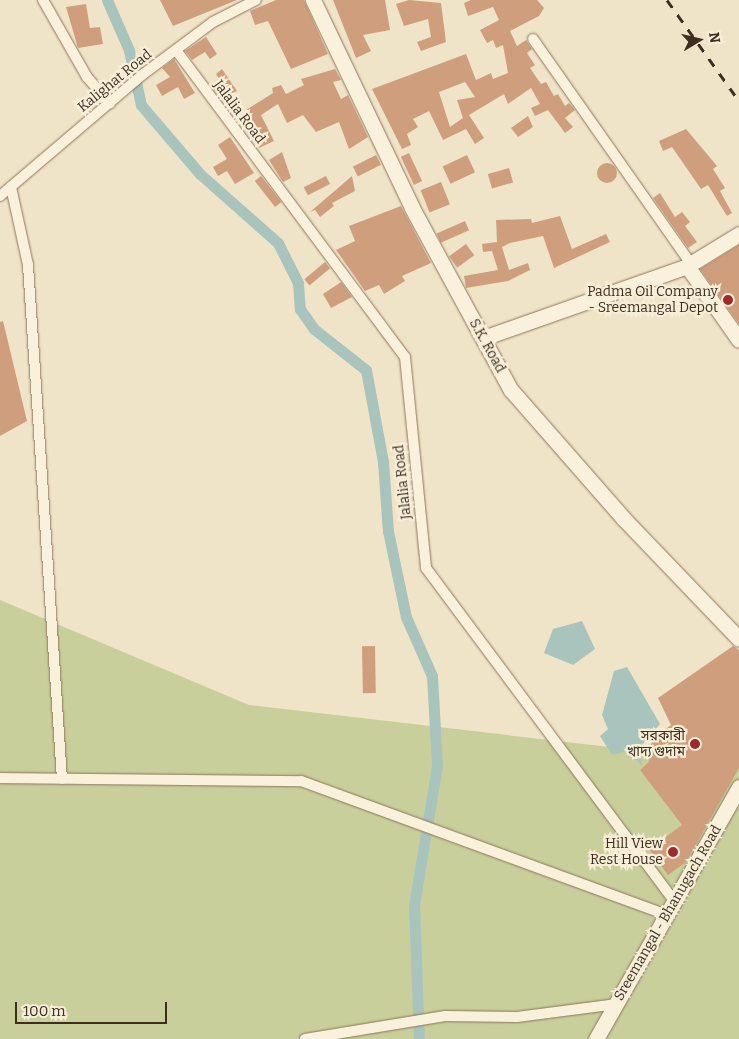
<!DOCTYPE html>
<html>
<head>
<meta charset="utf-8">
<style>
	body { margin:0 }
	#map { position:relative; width:739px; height:1039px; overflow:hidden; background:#f0e4c8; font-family:Bitter,"Noto Sans Bengali",serif }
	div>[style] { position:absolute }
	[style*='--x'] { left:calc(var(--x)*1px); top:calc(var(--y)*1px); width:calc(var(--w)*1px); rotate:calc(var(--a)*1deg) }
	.green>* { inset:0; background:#c9cf9b }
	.water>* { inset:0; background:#a9c4bc }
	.canal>* { height:11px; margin:-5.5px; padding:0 5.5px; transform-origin:5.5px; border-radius:5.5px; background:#a9c4bc }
	.building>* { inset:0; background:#cf9f7d; transform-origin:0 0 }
	.round { border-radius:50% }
	.roads { filter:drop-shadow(0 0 1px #8d765c) drop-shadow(0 0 1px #8d765c) }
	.street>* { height:10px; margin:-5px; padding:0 5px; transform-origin:5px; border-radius:5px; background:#faf1dc }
	.secondary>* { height:15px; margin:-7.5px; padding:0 7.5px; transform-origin:7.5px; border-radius:7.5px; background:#faf1dc }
	.rail>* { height:3px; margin-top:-1.5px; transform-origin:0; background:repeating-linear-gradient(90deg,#3d2e20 0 9px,transparent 0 18px) }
	.dots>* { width:14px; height:14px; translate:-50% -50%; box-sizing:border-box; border:2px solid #f7eed8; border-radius:50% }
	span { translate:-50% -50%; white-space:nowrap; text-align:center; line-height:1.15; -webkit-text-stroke:4.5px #f7eed8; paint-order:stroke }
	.street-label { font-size:14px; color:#3d2e20 }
	.poi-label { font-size:14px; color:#3d2e20 }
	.right { translate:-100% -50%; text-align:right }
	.north { position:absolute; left:674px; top:15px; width:50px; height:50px; -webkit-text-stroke:4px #f7eed8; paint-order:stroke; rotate:81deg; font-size:14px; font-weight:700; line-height:20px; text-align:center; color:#3d2e20 }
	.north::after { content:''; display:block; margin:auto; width:18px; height:22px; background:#3d2e20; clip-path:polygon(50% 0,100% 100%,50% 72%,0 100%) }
	.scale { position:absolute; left:15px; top:1002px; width:152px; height:22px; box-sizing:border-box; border:2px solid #3d2e20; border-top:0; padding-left:6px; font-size:15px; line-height:18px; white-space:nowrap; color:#3d2e20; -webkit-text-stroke:4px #f7eed8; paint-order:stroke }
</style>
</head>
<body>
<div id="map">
	<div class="green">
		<div style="clip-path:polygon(0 600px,249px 705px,739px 762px,739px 1039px,0 1039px)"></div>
	</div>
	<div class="water">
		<div style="clip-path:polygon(582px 621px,595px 649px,573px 665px,544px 653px,553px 629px)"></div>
		<div style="clip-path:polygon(627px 667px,660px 724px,641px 746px,642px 766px,628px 751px,612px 755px,600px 736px,608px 729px,602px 715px,614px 671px)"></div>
	</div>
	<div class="canal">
		<div style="--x:107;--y:0;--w:55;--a:66.3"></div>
		<div style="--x:129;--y:50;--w:56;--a:77.7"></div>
		<div style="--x:141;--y:105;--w:91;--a:49.5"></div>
		<div style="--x:200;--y:174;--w:104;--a:41.5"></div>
		<div style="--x:278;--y:243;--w:45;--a:63.4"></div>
		<div style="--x:298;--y:283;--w:26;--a:86"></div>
		<div style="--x:300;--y:309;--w:24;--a:55"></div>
		<div style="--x:314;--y:329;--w:66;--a:38.3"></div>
		<div style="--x:366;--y:370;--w:94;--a:79.5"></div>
		<div style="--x:383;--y:462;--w:69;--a:85.9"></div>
		<div style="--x:388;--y:531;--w:88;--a:78.2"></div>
		<div style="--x:406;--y:617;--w:64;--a:66.2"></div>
		<div style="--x:432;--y:676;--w:90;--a:86.8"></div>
		<div style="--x:437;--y:766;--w:141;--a:99.4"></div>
		<div style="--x:414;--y:905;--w:134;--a:87.9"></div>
	</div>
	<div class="building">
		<div style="clip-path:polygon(160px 0,237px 0,173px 26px)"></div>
		<div style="clip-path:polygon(276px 0,304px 0,328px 54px,291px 69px,268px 21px,255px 25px,250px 11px)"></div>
		<div style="clip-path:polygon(333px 0,385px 0,390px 30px,363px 35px,371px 51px,356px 58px)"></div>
		<div style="clip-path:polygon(409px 0,441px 3px,446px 42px,421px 51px,417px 42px,431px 37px,428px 19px,404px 26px,396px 4px)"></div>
		<div style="clip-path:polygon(evenodd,471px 0,537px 0,544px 8px,539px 16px,510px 31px,517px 46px,526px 40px,532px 49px,527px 53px,535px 65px,530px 68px,541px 84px,546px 82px,554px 96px,558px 94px,565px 106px,569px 103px,575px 110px,565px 118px,573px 127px,565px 133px,548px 110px,535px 116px,531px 108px,540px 104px,531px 88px,508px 104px,504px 94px,469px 115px,484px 138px,475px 144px,466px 129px,443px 140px,429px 111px,413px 119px,418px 127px,407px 134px,411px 145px,402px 149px,372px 89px,466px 54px,476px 80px,491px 73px,493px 79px,508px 73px,503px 45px,496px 48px,493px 40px,487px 43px,480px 30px,499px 20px,493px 7px,468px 16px,464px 3px,471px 0,465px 82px,475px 97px,457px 100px,463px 118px,450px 127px,439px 92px,465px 82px)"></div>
		<div style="clip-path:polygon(86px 4px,90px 28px,100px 27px,103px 44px,78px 48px,66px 7px)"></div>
		<div style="clip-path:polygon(206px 37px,217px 54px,210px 59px,205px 52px,192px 60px,185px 51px)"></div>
		<div style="clip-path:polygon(174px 59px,195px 93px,184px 99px,178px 87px,162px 96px,156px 85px,170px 77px,162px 68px)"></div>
		<div style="clip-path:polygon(222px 69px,237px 91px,221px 98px,212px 87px,221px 82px,216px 74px)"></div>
		<div style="clip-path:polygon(335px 69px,341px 80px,333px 82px,341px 99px,348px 95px,368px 137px,349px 149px,339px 122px,316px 132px,303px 115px,287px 123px,278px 104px,261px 115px,274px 141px,259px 148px,251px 132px,257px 128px,246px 110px,273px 93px,272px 88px,281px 85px,286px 94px,304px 85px,301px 79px)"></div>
		<div style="clip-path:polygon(528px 116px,533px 127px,518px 137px,511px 128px)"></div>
		<div style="clip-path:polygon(686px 129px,717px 166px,713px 169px,725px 188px,720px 191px,732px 213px,727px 216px,708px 185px,701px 189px,672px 147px,663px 151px,659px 141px)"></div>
		<div style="clip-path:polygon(230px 137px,254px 173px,235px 184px,227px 171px,218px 176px,213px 167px,227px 159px,218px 145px)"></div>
		<div style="clip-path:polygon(282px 152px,291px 178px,283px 182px,269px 160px)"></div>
		<div style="left:409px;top:153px;width:31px;height:9px;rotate:65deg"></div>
		<div style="left:376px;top:155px;width:11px;height:26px;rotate:63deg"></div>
		<div style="left:467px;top:155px;width:19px;height:27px;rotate:65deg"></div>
		<div class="round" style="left:597px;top:163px;width:20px;height:20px"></div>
		<div style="left:509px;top:168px;width:15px;height:22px;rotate:74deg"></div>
		<div style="left:261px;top:176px;width:33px;height:8px;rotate:52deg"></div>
		<div style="left:326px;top:176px;width:9px;height:25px;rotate:63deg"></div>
		<div style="clip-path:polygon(352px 176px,355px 191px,332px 203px,334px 206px,320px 217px,315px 210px,310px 212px)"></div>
		<div style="left:441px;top:182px;width:24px;height:22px;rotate:68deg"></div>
		<div style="clip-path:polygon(660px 193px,675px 217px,682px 212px,690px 222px,685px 226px,697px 242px,688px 248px,653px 198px)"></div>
		<div style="clip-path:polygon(401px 206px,431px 263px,402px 276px,405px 281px,384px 294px,379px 285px,365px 291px,336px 250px,355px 241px,349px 226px)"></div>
		<div style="clip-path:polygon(560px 216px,572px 249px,606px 234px,610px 242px,554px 268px,543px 236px,510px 243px,502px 247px,509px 270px,528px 263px,530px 270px,508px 281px,466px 288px,464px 276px,498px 270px,492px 251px,483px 252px,482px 244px,497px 242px,496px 220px,531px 219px,532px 223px)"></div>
		<div style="left:465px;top:221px;width:10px;height:31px;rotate:66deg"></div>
		<div style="left:466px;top:244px;width:14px;height:21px;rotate:54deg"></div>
		<div style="clip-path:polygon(739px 245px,739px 324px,700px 269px)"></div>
		<div style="left:325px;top:262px;width:8px;height:27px;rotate:50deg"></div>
		<div style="clip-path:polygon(341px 282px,352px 297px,331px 308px,323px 294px)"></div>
		<div style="clip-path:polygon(3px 321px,27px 421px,0 436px,0 322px)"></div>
		<div style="left:375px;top:646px;width:47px;height:13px;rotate:89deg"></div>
		<div style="clip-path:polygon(733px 646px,739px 650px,739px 768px,686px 862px,668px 875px,649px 849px,682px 825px,640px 770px,649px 762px,647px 751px,655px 737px,671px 725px,658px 698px)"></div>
	</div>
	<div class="roads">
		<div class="street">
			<div style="--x:43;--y:0;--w:89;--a:60.3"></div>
			<div style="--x:87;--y:77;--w:35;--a:49"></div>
			<div style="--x:533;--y:39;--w:275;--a:54.9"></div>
			<div style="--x:176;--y:50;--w:383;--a:53.3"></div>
			<div style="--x:405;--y:357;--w:212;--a:84.3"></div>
			<div style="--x:426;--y:568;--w:419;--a:53.3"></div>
			<div style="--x:11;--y:187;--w:80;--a:77.7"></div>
			<div style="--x:28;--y:265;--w:515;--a:86.22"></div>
			<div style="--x:0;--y:196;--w:187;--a:-40.4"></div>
			<div style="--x:142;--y:75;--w:89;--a:-36.7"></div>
			<div style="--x:213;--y:22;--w:48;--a:-27.1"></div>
			<div style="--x:0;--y:778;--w:301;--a:0.6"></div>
			<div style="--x:301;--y:781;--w:392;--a:20.1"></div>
			<div style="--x:305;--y:1039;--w:142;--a:-9.3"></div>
			<div style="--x:445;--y:1016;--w:72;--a:0.8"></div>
			<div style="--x:517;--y:1017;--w:101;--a:-7.4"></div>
		</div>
		<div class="secondary">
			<div style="--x:313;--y:0;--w:230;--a:64.5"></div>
			<div style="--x:412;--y:208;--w:207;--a:61.5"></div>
			<div style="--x:511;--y:390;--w:171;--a:48.8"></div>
			<div style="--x:624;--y:519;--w:166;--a:46.2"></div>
			<div style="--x:687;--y:266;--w:90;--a:54.9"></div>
			<div style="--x:483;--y:338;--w:216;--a:-19.4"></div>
			<div style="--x:687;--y:266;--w:61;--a:-31.6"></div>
			<div style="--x:596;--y:1039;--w:290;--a:-60.4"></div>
		</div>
	</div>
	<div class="rail">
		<div style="--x:667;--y:0;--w:124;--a:54.5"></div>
	</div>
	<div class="dots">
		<div style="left:728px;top:300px;background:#9e2a2b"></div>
		<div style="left:695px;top:744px;background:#9e2a2b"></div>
		<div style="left:673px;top:852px;background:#9e2a2b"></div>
	</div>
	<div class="street-label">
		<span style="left:115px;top:81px;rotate:-39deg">Kalighat Road</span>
		<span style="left:239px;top:112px;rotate:53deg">Jalalia Road</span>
		<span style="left:487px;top:346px;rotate:61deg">S.K. Road</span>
		<span style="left:403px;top:482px;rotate:-96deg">Jalalia Road</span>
		<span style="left:668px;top:913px;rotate:-60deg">Sreemangal - Bhanugach Road</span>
	</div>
	<div class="poi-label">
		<span class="right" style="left:718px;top:300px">Padma Oil Company<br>- Sreemangal Depot</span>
		<span class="right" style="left:685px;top:744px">সরকারী<br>খাদ্য গুদাম</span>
		<span class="right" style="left:663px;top:852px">Hill View<br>Rest House</span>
	</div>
	<div class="north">N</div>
	<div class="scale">100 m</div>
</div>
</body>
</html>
